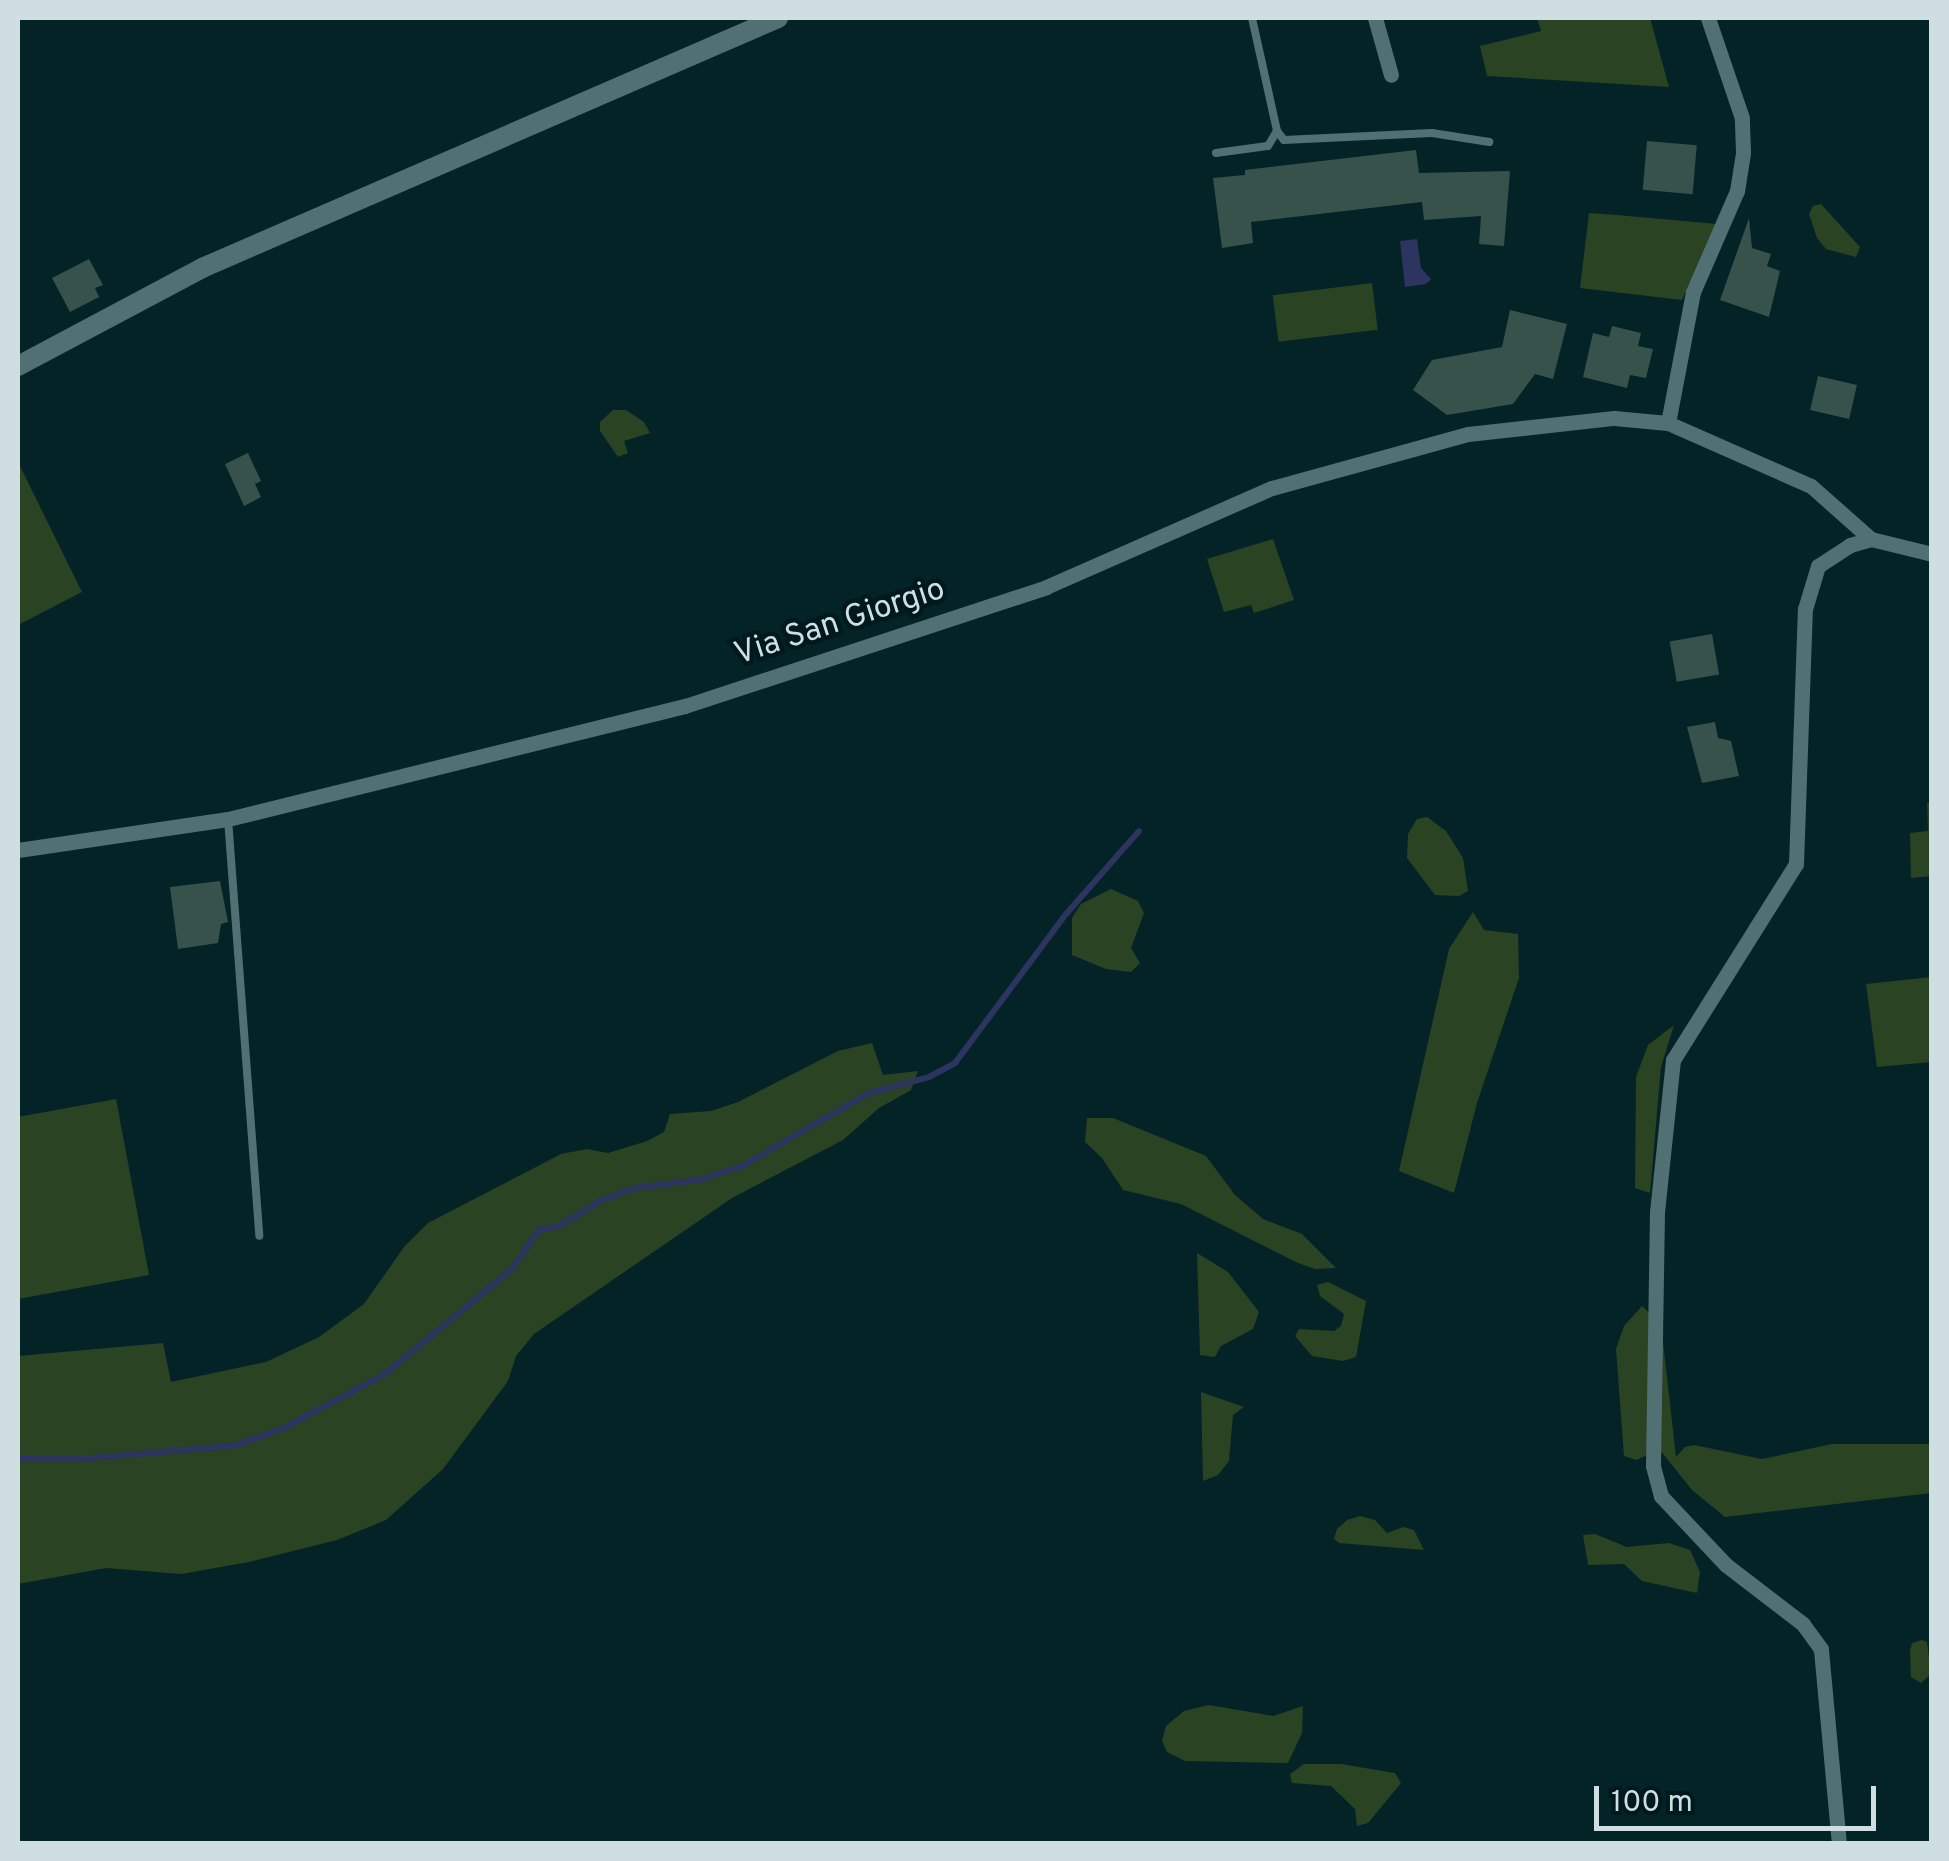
<!DOCTYPE html>
<html>
<head>
<meta charset="utf-8">
<style>
	body { margin:0 }
	#map { position:relative; width:1949px; height:1861px; overflow:hidden; background:#042326; font-family:Overpass,sans-serif }
	div>[style] { position:absolute }
	[style*='--x'] { left:calc(var(--x)*1px); top:calc(var(--y)*1px); width:calc(var(--w)*1px); rotate:calc(var(--a)*1deg) }
	.green>* { inset:0; background:#2a4323; transform-origin:0 0 }
	.water>* { inset:0; background:#2c345f }
	.stream>* { height:6px; margin:-3px; padding:0 3px; transform-origin:3px; border-radius:3px; background:#2c345f }
	.building>* { inset:0; background:#37524a; transform-origin:0 0 }
	.service>* { height:8px; margin:-4px; padding:0 4px; transform-origin:4px; border-radius:4px; background:#517074 }
	.minor>* { height:15px; margin:-7.5px; padding:0 7.5px; transform-origin:7.5px; border-radius:7.5px; background:#517074 }
	.tertiary>* { height:20px; margin:-10px; padding:0 10px; transform-origin:10px; border-radius:10px; background:#517074 }
	span { translate:-50% -50%; white-space:nowrap; text-align:center; line-height:1.15; -webkit-text-stroke:9px #00191d; paint-order:stroke }
	.street-label { font-size:32px; color:#cedee1 }
	.frame { position:absolute; inset:0; border:20px solid #cedee1; pointer-events:none }
	.scale { position:absolute; left:1594px; top:1786px; width:282px; height:45px; box-sizing:border-box; border:5px solid #cedee1; border-top:0; padding-left:12px; font-size:30px; line-height:35px; white-space:nowrap; color:#cedee1; -webkit-text-stroke:8px #00191d; paint-order:stroke }
</style>
</head>
<body>
<div id="map">
	<div class="green">
		<div style="clip-path:polygon(1537px 18px,1650px 18px,1669px 87px,1487px 76px,1480px 46px,1541px 31px)"></div>
		<div style="clip-path:polygon(1821px 204px,1860px 247px,1856px 257px,1826px 249px,1817px 238px,1809px 214px,1813px 206px)"></div>
		<div style="clip-path:polygon(1589px 213px,1617px 215px,1717px 224px,1682px 300px,1580px 288px)"></div>
		<div style="left:1372px;top:283px;width:47px;height:100px;rotate:83deg"></div>
		<div style="clip-path:polygon(613px 410px,626px 410px,644px 422px,650px 433px,624px 441px,628px 453px,618px 457px,600px 431px,600px 422px)"></div>
		<div style="clip-path:polygon(18px 462px,82px 592px,18px 625px)"></div>
		<div style="clip-path:polygon(1273px 539px,1294px 600px,1254px 613px,1251px 605px,1224px 612px,1207px 559px)"></div>
		<div style="clip-path:polygon(1927px 803px,1931px 803px,1931px 876px,1911px 878px,1910px 833px,1928px 831px)"></div>
		<div style="clip-path:polygon(1427px 817px,1446px 831px,1463px 858px,1468px 891px,1459px 896px,1435px 895px,1407px 858px,1408px 834px,1417px 819px)"></div>
		<div style="clip-path:polygon(1111px 889px,1138px 901px,1144px 913px,1131px 948px,1140px 963px,1131px 972px,1106px 969px,1072px 955px,1072px 918px,1081px 904px)"></div>
		<div style="clip-path:polygon(1473px 912px,1484px 930px,1518px 934px,1519px 978px,1477px 1103px,1454px 1193px,1399px 1171px,1449px 949px)"></div>
		<div style="clip-path:polygon(1931px 977px,1931px 1062px,1877px 1067px,1866px 984px)"></div>
		<div style="clip-path:polygon(1674px 1025px,1661px 1067px,1650px 1193px,1635px 1188px,1636px 1077px,1648px 1045px)"></div>
		<div style="clip-path:polygon(872px 1043px,883px 1075px,918px 1071px,911px 1090px,879px 1108px,843px 1140px,732px 1198px,534px 1334px,516px 1356px,508px 1381px,443px 1469px,386px 1520px,337px 1540px,249px 1562px,181px 1574px,106px 1568px,18px 1584px,18px 1356px,163px 1343px,171px 1382px,266px 1362px,319px 1337px,364px 1304px,404px 1247px,428px 1223px,561px 1154px,587px 1149px,608px 1153px,647px 1141px,664px 1132px,670px 1114px,711px 1111px,738px 1102px,838px 1051px)"></div>
		<div style="clip-path:polygon(116px 1099px,149px 1275px,18px 1299px,18px 1117px)"></div>
		<div style="clip-path:polygon(1087px 1118px,1113px 1118px,1206px 1156px,1235px 1195px,1263px 1219px,1302px 1234px,1336px 1268px,1315px 1269px,1298px 1263px,1181px 1204px,1123px 1190px,1102px 1158px,1085px 1142px)"></div>
		<div style="clip-path:polygon(1197px 1253px,1228px 1272px,1259px 1312px,1253px 1329px,1221px 1346px,1215px 1357px,1200px 1355px)"></div>
		<div style="clip-path:polygon(1328px 1282px,1366px 1301px,1356px 1357px,1343px 1361px,1312px 1356px,1295px 1336px,1299px 1329px,1334px 1331px,1341px 1326px,1344px 1314px,1320px 1296px,1317px 1285px)"></div>
		<div style="clip-path:polygon(1642px 1306px,1661px 1324px,1676px 1457px,1685px 1447px,1694px 1445px,1762px 1459px,1832px 1444px,1931px 1444px,1931px 1493px,1725px 1517px,1692px 1490px,1660px 1450px,1636px 1460px,1624px 1456px,1616px 1349px,1624px 1326px)"></div>
		<div style="clip-path:polygon(1201px 1392px,1244px 1407px,1233px 1415px,1229px 1461px,1218px 1475px,1203px 1481px)"></div>
		<div style="clip-path:polygon(1360px 1516px,1375px 1520px,1387px 1533px,1403px 1527px,1414px 1530px,1424px 1550px,1339px 1543px,1334px 1539px,1337px 1529px,1347px 1520px)"></div>
		<div style="clip-path:polygon(1595px 1534px,1627px 1547px,1669px 1543px,1690px 1550px,1700px 1572px,1697px 1593px,1642px 1581px,1624px 1564px,1588px 1565px,1583px 1535px)"></div>
		<div style="clip-path:polygon(1922px 1640px,1927px 1642px,1931px 1674px,1921px 1683px,1911px 1677px,1910px 1651px,1912px 1643px)"></div>
		<div style="clip-path:polygon(1209px 1705px,1273px 1716px,1303px 1706px,1302px 1733px,1288px 1763px,1185px 1761px,1167px 1752px,1162px 1741px,1166px 1726px,1184px 1711px)"></div>
		<div style="clip-path:polygon(1304px 1764px,1341px 1764px,1395px 1773px,1401px 1783px,1368px 1823px,1357px 1826px,1355px 1809px,1331px 1786px,1292px 1783px,1290px 1774px)"></div>
	</div>
	<div class="water">
		<div style="clip-path:polygon(1417px 239px,1421px 268px,1431px 279px,1426px 284px,1405px 287px,1400px 241px)"></div>
	</div>
	<div class="stream">
		<div style="--x:18;--y:1459;--w:62;--a:0"></div>
		<div style="--x:80;--y:1459;--w:154;--a:-4.9"></div>
		<div style="--x:233;--y:1446;--w:52;--a:-19.1"></div>
		<div style="--x:282;--y:1429;--w:117;--a:-28.1"></div>
		<div style="--x:385;--y:1374;--w:165;--a:-39.6"></div>
		<div style="--x:512;--y:1269;--w:47;--a:-55.3"></div>
		<div style="--x:539;--y:1230;--w:20;--a:-11"></div>
		<div style="--x:559;--y:1226;--w:50;--a:-31.2"></div>
		<div style="--x:602;--y:1200;--w:35;--a:-20"></div>
		<div style="--x:635;--y:1188;--w:64;--a:-7.1"></div>
		<div style="--x:699;--y:1180;--w:45;--a:-18"></div>
		<div style="--x:742;--y:1166;--w:146;--a:-29.9"></div>
		<div style="--x:869;--y:1093;--w:62;--a:-14.9"></div>
		<div style="--x:929;--y:1077;--w:30;--a:-28"></div>
		<div style="--x:955;--y:1063;--w:187;--a:-53.3"></div>
		<div style="--x:1067;--y:913;--w:109;--a:-48.7"></div>
	</div>
	<div class="building">
		<div style="left:1647px;top:141px;width:50px;height:49px;rotate:5deg"></div>
		<div style="clip-path:polygon(1416px 150px,1419px 173px,1510px 171px,1504px 246px,1479px 244px,1481px 216px,1424px 220px,1422px 202px,1251px 222px,1253px 243px,1222px 248px,1213px 178px,1245px 175px,1245px 170px)"></div>
		<div style="clip-path:polygon(1749px 218px,1752px 248px,1771px 254px,1767px 266px,1780px 271px,1769px 317px,1720px 300px)"></div>
		<div style="clip-path:polygon(89px 259px,103px 285px,95px 288px,99px 297px,70px 312px,52px 278px)"></div>
		<div style="clip-path:polygon(1510px 310px,1567px 324px,1553px 379px,1535px 374px,1513px 404px,1447px 415px,1413px 390px,1432px 360px,1502px 347px)"></div>
		<div style="clip-path:polygon(1612px 326px,1641px 333px,1638px 346px,1653px 349px,1646px 378px,1630px 375px,1627px 388px,1583px 377px,1593px 333px,1609px 337px)"></div>
		<div style="left:1818px;top:376px;width:40px;height:35px;rotate:13deg"></div>
		<div style="clip-path:polygon(248px 453px,261px 481px,255px 484px,261px 497px,244px 506px,225px 464px)"></div>
		<div style="left:1712px;top:634px;width:41px;height:43px;rotate:80deg"></div>
		<div style="clip-path:polygon(1715px 722px,1718px 738px,1731px 741px,1739px 776px,1702px 783px,1687px 727px)"></div>
		<div style="clip-path:polygon(220px 881px,228px 922px,221px 924px,218px 943px,178px 949px,170px 887px)"></div>
	</div>
	<div class="service">
		<div style="--x:1252;--y:18;--w:116;--a:77.5"></div>
		<div style="--x:1277;--y:131;--w:11;--a:52"></div>
		<div style="--x:1284;--y:140;--w:148;--a:-2.7"></div>
		<div style="--x:1432;--y:133;--w:58;--a:9"></div>
		<div style="--x:1216;--y:153;--w:52;--a:-7.7"></div>
		<div style="--x:1268;--y:146;--w:17;--a:-59"></div>
		<div style="--x:228;--y:819;--w:418;--a:85.7"></div>
	</div>
	<div class="minor">
		<div style="--x:1375;--y:18;--w:59;--a:74.3"></div>
		<div style="--x:1668;--y:423;--w:133;--a:-79.2"></div>
		<div style="--x:1693;--y:292;--w:110;--a:-66.5"></div>
		<div style="--x:1737;--y:191;--w:39;--a:-81"></div>
		<div style="--x:1743;--y:152;--w:34;--a:-92"></div>
		<div style="--x:1742;--y:118;--w:106;--a:-108.8"></div>
		<div style="--x:18;--y:850;--w:212;--a:-8.4"></div>
		<div style="--x:228;--y:819;--w:471;--a:-13.9"></div>
		<div style="--x:685;--y:706;--w:380;--a:-18.2"></div>
		<div style="--x:1046;--y:587;--w:247;--a:-23.7"></div>
		<div style="--x:1272;--y:488;--w:203;--a:-15.4"></div>
		<div style="--x:1468;--y:434;--w:147;--a:-6.3"></div>
		<div style="--x:1614;--y:418;--w:54;--a:5.3"></div>
		<div style="--x:1668;--y:423;--w:156;--a:23.8"></div>
		<div style="--x:1811;--y:486;--w:80;--a:41.5"></div>
		<div style="--x:1839;--y:1844;--w:196;--a:-95.3"></div>
		<div style="--x:1821;--y:1649;--w:31;--a:-126"></div>
		<div style="--x:1803;--y:1624;--w:97;--a:-142.5"></div>
		<div style="--x:1726;--y:1565;--w:95;--a:-133.3"></div>
		<div style="--x:1661;--y:1496;--w:31;--a:-105"></div>
		<div style="--x:1653;--y:1466;--w:254;--a:-89.1"></div>
		<div style="--x:1657;--y:1212;--w:153;--a:-84"></div>
		<div style="--x:1673;--y:1060;--w:231;--a:-57.9"></div>
		<div style="--x:1796;--y:864;--w:255;--a:-88"></div>
		<div style="--x:1805;--y:609;--w:45;--a:-73.2"></div>
		<div style="--x:1818;--y:566;--w:38;--a:-33"></div>
		<div style="--x:1850;--y:545;--w:22;--a:-16"></div>
		<div style="--x:1871;--y:539;--w:63;--a:13.8"></div>
	</div>
	<div class="tertiary">
		<div style="--x:18;--y:366;--w:208;--a:-28"></div>
		<div style="--x:202;--y:268;--w:628;--a:-23.46"></div>
	</div>
	<div class="street-label">
		<span style="left:840px;top:623px;rotate:-18deg">Via San Giorgio</span>
	</div>
	<div class="frame"></div>
	<div class="scale">100 m</div>
</div>
</body>
</html>
